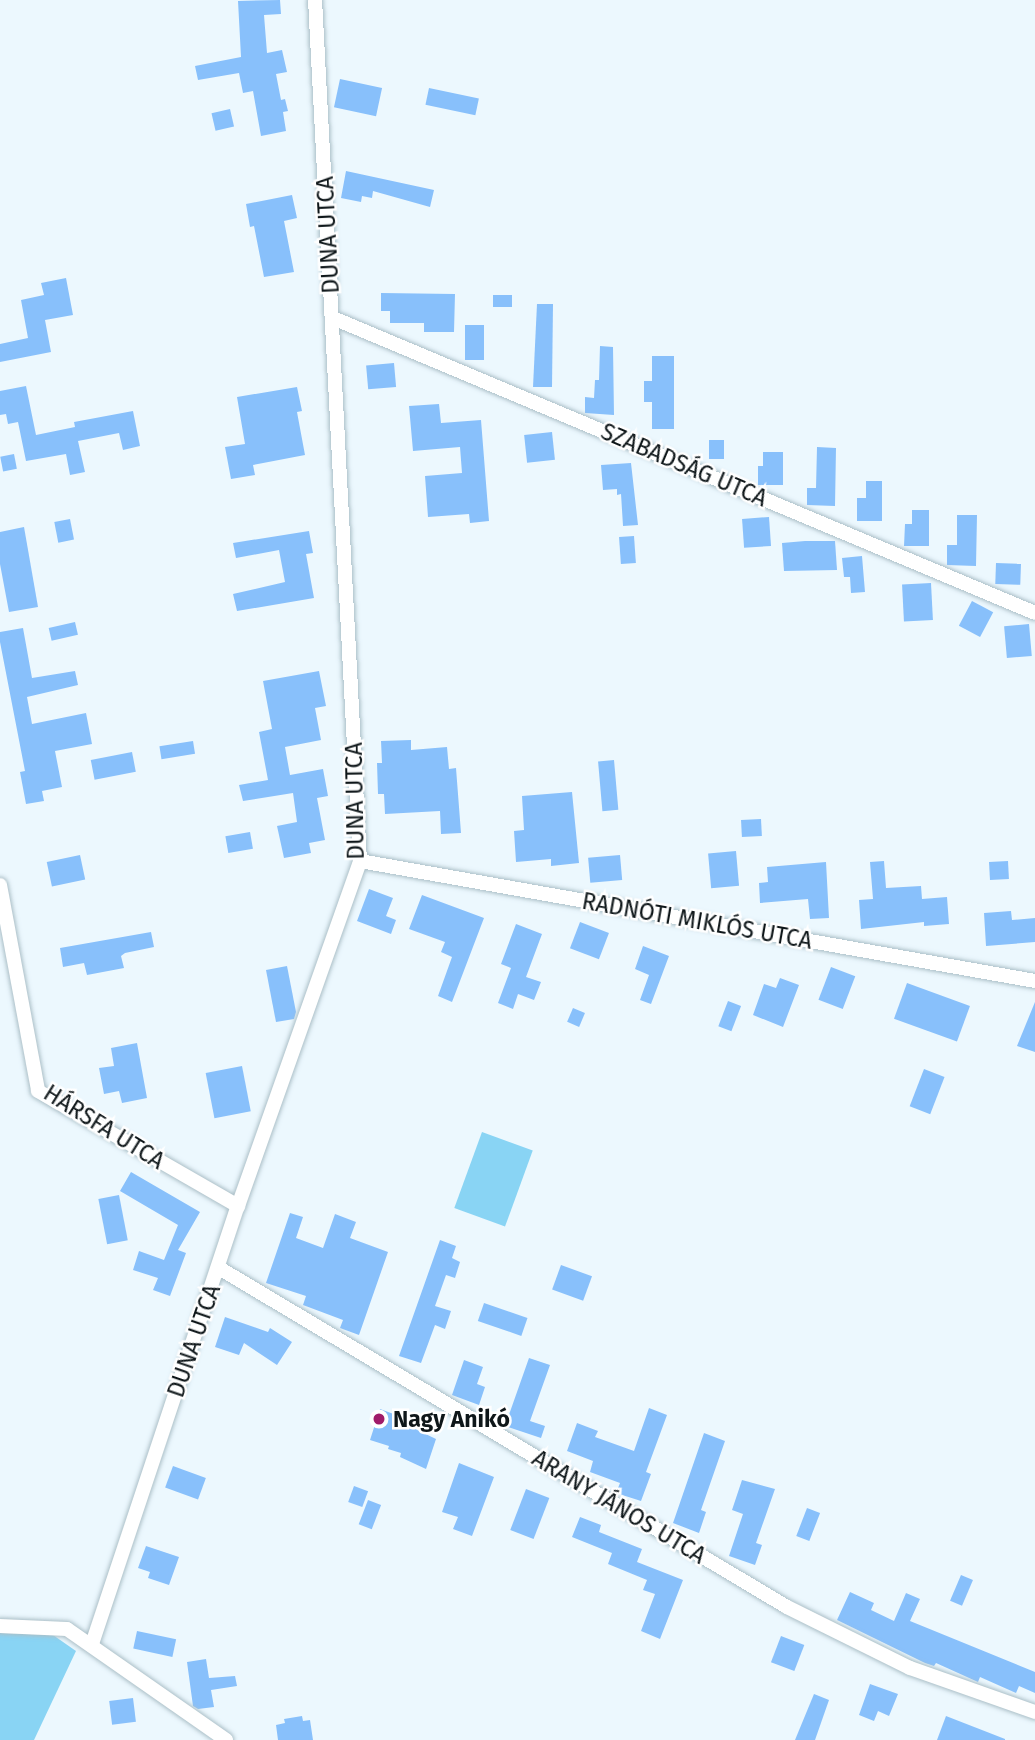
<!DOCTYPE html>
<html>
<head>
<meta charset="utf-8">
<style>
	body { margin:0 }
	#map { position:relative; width:1035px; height:1740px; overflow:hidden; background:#ecf8fe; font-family:"Fira Sans",sans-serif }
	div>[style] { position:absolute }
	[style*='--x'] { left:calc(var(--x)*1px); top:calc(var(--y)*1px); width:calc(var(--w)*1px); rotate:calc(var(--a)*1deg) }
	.green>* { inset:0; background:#89d4f4; transform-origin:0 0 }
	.building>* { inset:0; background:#88c0fb; transform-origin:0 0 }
	.roads { filter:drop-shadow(0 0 2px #abbfc7) drop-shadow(0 0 2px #abbfc7) }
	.street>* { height:14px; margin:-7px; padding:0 7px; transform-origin:7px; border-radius:7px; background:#fff }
	.dots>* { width:19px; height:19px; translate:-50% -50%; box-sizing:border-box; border:4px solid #fff; border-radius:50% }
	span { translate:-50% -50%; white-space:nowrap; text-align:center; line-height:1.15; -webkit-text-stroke:5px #fff; paint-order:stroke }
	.street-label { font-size:23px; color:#0e1619 }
	.poi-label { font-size:23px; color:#0e1619; font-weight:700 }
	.left { translate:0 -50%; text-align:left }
</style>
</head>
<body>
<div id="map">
	<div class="green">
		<div style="left:482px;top:1132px;width:54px;height:81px;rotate:20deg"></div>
		<div style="clip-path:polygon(0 1633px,53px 1635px,76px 1651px,34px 1740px,0 1740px)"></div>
	</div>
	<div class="building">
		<div style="clip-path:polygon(280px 0,281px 14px,264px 15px,267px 53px,282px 50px,287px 72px,276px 74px,281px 100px,285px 99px,288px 111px,283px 112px,286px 131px,261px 136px,253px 91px,243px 93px,239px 73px,198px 80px,195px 66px,241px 57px,238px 1px)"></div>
		<div style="left:340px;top:79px;width:43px;height:29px;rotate:12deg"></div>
		<div style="left:429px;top:88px;width:51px;height:17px;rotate:12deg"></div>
		<div style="left:230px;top:109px;width:18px;height:19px;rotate:77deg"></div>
		<div style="clip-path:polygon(346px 171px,434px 190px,430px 207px,373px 191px,372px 198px,362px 196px,361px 202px,341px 198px)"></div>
		<div style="clip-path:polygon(292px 195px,297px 218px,284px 221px,294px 272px,264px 277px,254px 226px,250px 227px,246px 204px)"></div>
		<div style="clip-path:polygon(66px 278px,73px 315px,45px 320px,51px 352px,0 362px,0 344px,28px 338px,21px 300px,44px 295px,41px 283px)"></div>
		<div style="clip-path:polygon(381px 293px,455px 294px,454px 332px,424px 332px,424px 323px,390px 323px,390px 311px,381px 311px)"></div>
		<div style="left:493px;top:295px;width:19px;height:12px"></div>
		<div style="clip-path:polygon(537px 304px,553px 304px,552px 387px,533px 387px)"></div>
		<div style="left:465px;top:325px;width:19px;height:35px"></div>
		<div style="clip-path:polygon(600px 346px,613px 347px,614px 415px,585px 413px,585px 397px,594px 398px,595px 380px,599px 380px)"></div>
		<div style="clip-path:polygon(652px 356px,674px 356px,674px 429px,652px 429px,652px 402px,644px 402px,644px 381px,652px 381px)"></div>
		<div style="left:394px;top:363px;width:24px;height:28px;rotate:85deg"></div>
		<div style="clip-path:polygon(26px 386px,36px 435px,75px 427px,74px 422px,133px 411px,140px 446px,123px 450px,119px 433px,78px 441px,85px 472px,70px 475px,66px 454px,26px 461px,18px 422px,8px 424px,6px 414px,0 415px,0 391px)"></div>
		<div style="clip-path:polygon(297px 387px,302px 411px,297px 412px,305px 455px,253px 465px,255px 475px,231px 479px,225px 447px,245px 444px,237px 397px)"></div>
		<div style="clip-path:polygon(439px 404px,441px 423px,481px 420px,489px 521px,470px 523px,469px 514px,428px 517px,425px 476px,462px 473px,460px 447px,413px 451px,409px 406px)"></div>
		<div style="left:552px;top:432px;width:28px;height:28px;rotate:84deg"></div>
		<div style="left:709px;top:440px;width:15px;height:19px"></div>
		<div style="clip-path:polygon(817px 447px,836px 448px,835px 506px,807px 505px,807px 488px,816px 488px)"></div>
		<div style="clip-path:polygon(763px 452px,783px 452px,783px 485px,758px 485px,758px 466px,763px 466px)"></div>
		<div style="left:14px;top:454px;width:15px;height:14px;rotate:79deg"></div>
		<div style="clip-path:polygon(631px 463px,638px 525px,623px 526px,621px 494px,617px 495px,617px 489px,603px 490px,601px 465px)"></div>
		<div style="clip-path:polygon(866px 481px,882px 481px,882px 521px,857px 521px,857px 498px,866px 498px)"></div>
		<div style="clip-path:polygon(912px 510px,929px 510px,929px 546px,904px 546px,905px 524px,912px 524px)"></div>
		<div style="clip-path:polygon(957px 515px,977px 515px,976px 566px,947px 565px,947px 545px,957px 545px)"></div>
		<div style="left:769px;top:517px;width:29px;height:27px;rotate:86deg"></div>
		<div style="left:70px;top:519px;width:21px;height:16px;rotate:79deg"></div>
		<div style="clip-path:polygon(24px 527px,38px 607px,9px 612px,0 564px,0 532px)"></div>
		<div style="clip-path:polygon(309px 531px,313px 553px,306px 554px,314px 598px,237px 611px,233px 594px,285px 582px,279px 550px,236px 558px,233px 543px)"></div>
		<div style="left:634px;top:536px;width:27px;height:15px;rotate:86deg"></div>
		<div style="clip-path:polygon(805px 541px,835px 541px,837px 570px,784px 571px,782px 543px)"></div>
		<div style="clip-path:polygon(862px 556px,865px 592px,851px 593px,850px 577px,844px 577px,842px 558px)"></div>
		<div style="left:996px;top:563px;width:25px;height:21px;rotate:2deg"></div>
		<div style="left:931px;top:583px;width:37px;height:29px;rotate:87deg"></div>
		<div style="left:972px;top:601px;width:24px;height:28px;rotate:28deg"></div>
		<div style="left:75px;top:622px;width:13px;height:27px;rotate:77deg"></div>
		<div style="left:1029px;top:624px;width:32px;height:25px;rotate:85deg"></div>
		<div style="clip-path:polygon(23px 628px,32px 678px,75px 671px,78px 685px,27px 697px,32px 724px,86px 713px,92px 744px,55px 751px,62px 787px,42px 791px,44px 801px,26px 804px,20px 772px,25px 771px,0 642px,0 632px)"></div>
		<div style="clip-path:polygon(319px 671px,326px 706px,315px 708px,321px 740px,285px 747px,290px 775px,323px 769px,328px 796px,317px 798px,325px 840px,309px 843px,311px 853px,284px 858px,277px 826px,297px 822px,293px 793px,243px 801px,239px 785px,268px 780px,259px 732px,272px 729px,263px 681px)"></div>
		<div style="clip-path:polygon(411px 740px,411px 750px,447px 747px,449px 769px,456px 768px,461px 833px,441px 834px,440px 811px,385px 814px,384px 794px,378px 794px,377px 763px,382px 763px,381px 741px)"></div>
		<div style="left:193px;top:741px;width:13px;height:34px;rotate:81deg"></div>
		<div style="left:132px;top:752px;width:20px;height:42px;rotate:79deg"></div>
		<div style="left:614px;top:760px;width:50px;height:16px;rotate:85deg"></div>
		<div style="clip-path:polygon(572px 792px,579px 863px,551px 866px,551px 859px,516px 862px,514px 831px,524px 830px,522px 796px)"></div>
		<div style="left:761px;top:819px;width:17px;height:20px;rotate:87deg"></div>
		<div style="left:250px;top:832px;width:17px;height:25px;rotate:80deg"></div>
		<div style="left:736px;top:851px;width:35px;height:28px;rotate:85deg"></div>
		<div style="left:80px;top:855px;width:25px;height:34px;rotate:78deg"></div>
		<div style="left:620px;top:855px;width:25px;height:32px;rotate:85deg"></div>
		<div style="clip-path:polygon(884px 861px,886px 888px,921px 886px,922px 899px,947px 897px,949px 924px,924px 926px,924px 922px,861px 929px,859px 900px,873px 899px,870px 862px)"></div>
		<div style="left:1008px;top:861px;width:18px;height:19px;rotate:87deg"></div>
		<div style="clip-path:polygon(826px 862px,829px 918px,810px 919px,808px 899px,760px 903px,759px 883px,768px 882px,767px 867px)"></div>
		<div style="clip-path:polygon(369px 889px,393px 898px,386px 916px,396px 920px,391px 934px,357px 921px)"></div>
		<div style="clip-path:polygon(422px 895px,484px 918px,452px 1002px,438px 996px,452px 957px,441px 952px,445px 942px,409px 929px)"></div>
		<div style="clip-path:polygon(1011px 911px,1012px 920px,1035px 918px,1035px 942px,986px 946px,984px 913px)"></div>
		<div style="left:580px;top:922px;width:31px;height:28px;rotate:21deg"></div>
		<div style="clip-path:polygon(516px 924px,542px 934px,526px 977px,541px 982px,534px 1000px,518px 994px,513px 1009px,498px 1003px,511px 968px,501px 964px)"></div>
		<div style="clip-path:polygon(151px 932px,154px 947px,125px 953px,121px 956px,124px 968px,87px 975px,84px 963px,63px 967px,60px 948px)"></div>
		<div style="clip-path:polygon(643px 946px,669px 956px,651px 1004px,640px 1000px,649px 975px,635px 969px)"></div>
		<div style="clip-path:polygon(287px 966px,296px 1012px,294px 1019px,276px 1022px,266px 970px)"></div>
		<div style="left:831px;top:967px;width:26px;height:35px;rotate:21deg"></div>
		<div style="clip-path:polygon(780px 978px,799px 985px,783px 1027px,753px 1015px,764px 984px,776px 988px)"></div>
		<div style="left:907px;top:983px;width:67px;height:38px;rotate:20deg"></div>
		<div style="left:728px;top:1001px;width:14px;height:27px;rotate:21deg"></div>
		<div style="clip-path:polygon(1035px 1002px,1035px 1052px,1017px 1046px)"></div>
		<div style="left:573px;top:1008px;width:13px;height:15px;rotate:23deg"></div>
		<div style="clip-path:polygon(137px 1043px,147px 1098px,122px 1103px,119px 1091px,104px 1094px,99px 1068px,114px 1066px,111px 1048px)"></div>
		<div style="left:242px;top:1066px;width:46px;height:37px;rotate:79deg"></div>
		<div style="left:924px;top:1069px;width:22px;height:40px;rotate:21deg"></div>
		<div style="clip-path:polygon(131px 1172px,200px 1212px,178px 1250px,186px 1253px,170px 1296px,153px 1290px,158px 1278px,133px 1270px,139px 1251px,164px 1260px,178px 1225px,120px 1191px)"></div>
		<div style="left:119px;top:1195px;width:46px;height:21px;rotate:79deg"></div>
		<div style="clip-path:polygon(290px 1213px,303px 1217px,296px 1238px,323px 1248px,335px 1214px,356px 1222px,350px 1238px,388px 1252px,359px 1335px,340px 1328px,343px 1320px,303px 1305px,306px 1296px,266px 1283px)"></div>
		<div style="clip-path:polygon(440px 1240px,456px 1246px,452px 1258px,460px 1262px,455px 1278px,446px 1275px,435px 1306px,451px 1311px,445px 1329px,435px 1325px,421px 1363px,399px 1356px)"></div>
		<div style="left:561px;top:1265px;width:33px;height:26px;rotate:20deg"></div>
		<div style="left:484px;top:1303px;width:46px;height:19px;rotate:19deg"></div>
		<div style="clip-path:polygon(225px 1317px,268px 1332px,270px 1328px,292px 1342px,277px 1365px,244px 1343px,239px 1355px,215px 1347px)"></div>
		<div style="clip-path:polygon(529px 1358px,550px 1365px,530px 1421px,545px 1426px,541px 1438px,505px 1426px)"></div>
		<div style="clip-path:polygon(464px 1360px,483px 1367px,477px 1384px,485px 1387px,479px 1405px,452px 1395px)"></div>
		<div style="clip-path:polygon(649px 1408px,667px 1415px,646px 1472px,651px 1474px,641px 1501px,616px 1493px,620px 1483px,590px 1472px,593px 1461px,567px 1451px,577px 1423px,598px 1431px,595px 1437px,634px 1451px)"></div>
		<div style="clip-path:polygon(380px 1409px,399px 1416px,398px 1419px,412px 1423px,411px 1427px,436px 1439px,426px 1469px,400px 1457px,401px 1453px,388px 1449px,389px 1446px,370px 1440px)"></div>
		<div style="clip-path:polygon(704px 1433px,725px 1441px,701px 1510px,706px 1512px,699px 1533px,673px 1523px)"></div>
		<div style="clip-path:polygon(459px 1463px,494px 1477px,472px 1536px,453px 1529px,458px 1517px,442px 1512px)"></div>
		<div style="left:173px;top:1466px;width:35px;height:23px;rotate:20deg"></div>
		<div style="clip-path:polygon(742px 1480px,775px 1489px,756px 1543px,762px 1545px,755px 1565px,729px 1556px,743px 1514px,732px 1510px)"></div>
		<div style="left:354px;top:1486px;width:15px;height:17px;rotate:20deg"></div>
		<div style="left:526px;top:1489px;width:25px;height:44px;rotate:21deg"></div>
		<div style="left:368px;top:1500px;width:14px;height:26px;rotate:21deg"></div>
		<div style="left:807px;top:1508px;width:14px;height:30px;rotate:21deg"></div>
		<div style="clip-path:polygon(580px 1517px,601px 1525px,599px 1532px,642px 1549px,637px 1562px,683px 1580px,660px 1639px,641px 1631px,655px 1594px,643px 1590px,647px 1580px,608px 1564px,612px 1553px,572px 1537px)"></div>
		<div style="clip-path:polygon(146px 1546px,179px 1557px,169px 1585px,148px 1578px,150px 1572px,138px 1568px)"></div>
		<div style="left:961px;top:1575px;width:13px;height:28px;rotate:23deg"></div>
		<div style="clip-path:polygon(850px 1592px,874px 1603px,871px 1610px,894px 1621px,906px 1593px,920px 1599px,910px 1621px,1035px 1672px,1035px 1693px,1019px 1686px,1016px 1693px,980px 1677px,978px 1682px,936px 1663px,934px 1666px,925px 1663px,837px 1620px)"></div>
		<div style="left:137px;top:1631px;width:40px;height:18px;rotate:12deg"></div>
		<div style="left:781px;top:1636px;width:25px;height:28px;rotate:21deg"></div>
		<div style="clip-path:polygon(206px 1659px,209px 1678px,235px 1676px,237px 1686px,211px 1690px,214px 1707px,198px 1709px,193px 1706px,187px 1662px)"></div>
		<div style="clip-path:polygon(870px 1684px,898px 1694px,889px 1716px,878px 1711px,874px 1721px,859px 1715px)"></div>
		<div style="clip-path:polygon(814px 1694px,829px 1700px,815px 1740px,795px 1740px)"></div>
		<div style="left:133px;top:1698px;width:24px;height:24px;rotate:83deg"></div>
		<div style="clip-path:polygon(302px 1716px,303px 1721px,310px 1720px,313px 1740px,278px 1740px,276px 1725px,285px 1723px,284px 1719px)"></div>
		<div style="clip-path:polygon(946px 1716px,1005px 1739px,1005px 1740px,937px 1740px)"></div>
	</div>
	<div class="roads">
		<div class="street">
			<div style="--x:333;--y:318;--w:761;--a:22.79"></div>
			<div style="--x:360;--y:861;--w:686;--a:10.08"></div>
			<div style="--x:0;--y:885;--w:209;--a:79.5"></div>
			<div style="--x:38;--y:1091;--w:231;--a:29.9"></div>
			<div style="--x:219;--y:1268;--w:661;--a:30.83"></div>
			<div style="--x:787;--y:1607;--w:137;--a:26.4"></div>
			<div style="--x:910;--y:1668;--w:133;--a:19.4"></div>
			<div style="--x:0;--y:1626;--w:67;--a:2.6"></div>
			<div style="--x:67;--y:1629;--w:194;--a:34.9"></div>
			<div style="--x:92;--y:1644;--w:462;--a:-71.6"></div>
			<div style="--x:238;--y:1206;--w:366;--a:-70.5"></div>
			<div style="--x:360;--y:861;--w:862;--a:-92.99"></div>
		</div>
	</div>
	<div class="dots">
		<div style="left:379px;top:1419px;background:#a01b6a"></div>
	</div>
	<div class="street-label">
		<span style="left:328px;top:235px;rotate:-93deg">DUNA UTCA</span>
		<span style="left:684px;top:465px;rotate:23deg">SZABADSÁG UTCA</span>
		<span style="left:355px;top:801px;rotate:-91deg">DUNA UTCA</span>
		<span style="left:697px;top:921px;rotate:10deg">RADNÓTI MIKLÓS UTCA</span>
		<span style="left:104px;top:1127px;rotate:32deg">HÁRSFA UTCA</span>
		<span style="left:194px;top:1341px;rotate:-71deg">DUNA UTCA</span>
		<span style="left:619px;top:1507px;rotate:31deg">ARANY JÁNOS UTCA</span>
	</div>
	<div class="poi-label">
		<span class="left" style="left:393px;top:1419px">Nagy Anikó</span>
	</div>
</div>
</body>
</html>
